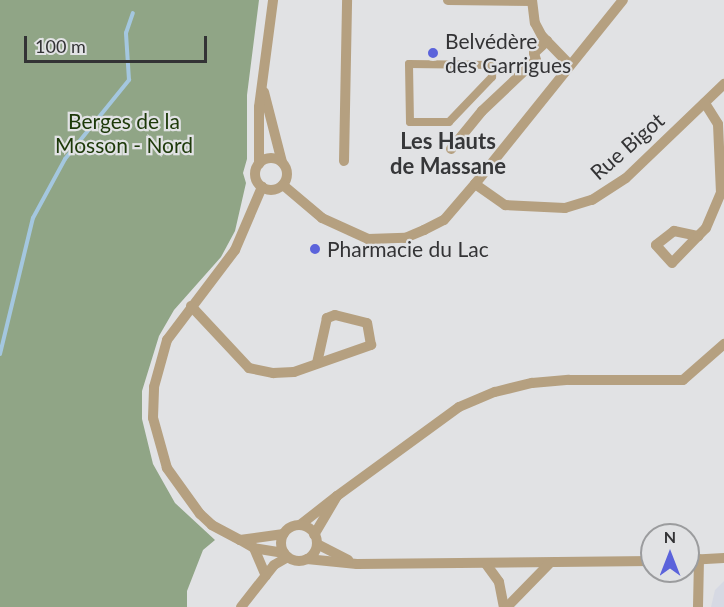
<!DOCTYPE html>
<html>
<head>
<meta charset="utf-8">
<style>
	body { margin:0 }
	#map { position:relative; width:724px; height:607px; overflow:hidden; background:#e1e2e4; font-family:Lato,sans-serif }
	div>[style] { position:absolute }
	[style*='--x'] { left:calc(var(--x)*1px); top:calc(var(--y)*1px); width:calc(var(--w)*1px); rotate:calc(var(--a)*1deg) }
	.built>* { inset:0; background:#d6d9e3 }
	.forest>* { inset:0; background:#90a586 }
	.stream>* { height:4px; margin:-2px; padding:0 2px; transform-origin:2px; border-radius:2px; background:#a4c7df }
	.pedestrian>* { height:8px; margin:-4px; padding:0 4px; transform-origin:4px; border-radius:4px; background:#b5a080 }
	.minor>* { height:10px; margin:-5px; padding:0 5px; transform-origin:5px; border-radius:5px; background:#b5a080 }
	.minor>.ring { margin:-5px; padding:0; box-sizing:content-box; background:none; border:10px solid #b5a080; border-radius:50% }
	.dots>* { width:16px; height:16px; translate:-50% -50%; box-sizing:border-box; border:3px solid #e1e2e4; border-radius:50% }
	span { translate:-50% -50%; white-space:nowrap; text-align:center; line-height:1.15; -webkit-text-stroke:4.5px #e1e2e4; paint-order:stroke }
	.poi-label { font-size:21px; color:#333335 }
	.left { translate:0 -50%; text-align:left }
	.park-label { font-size:21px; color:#1d3909 }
	.street-label { font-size:21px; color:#333335 }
	.neighbourhood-label { font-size:22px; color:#363739; font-weight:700 }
	.north { position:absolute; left:640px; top:523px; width:60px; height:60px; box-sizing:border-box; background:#e1e2e4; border:2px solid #9b9c9e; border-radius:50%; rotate:0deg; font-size:16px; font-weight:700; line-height:24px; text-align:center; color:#333335 }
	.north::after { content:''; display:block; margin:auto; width:21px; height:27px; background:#5b63db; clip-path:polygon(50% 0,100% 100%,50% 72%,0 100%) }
	.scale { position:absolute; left:24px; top:36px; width:183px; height:27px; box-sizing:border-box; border:3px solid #333335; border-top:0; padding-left:8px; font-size:18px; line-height:21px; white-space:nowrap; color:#333335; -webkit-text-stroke:4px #e1e2e4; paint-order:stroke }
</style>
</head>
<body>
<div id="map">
	<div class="built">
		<div style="clip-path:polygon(724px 581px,724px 607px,711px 607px,715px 590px)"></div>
	</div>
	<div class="forest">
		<div style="clip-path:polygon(0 0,259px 0,247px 95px,247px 159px,243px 173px,246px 183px,235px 231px,221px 257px,174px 310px,159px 336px,142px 391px,142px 419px,153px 464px,175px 503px,215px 540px,203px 550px,187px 591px,187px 607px,0 607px)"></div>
	</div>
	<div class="stream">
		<div style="--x:0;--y:354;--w:140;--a:-76.4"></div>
		<div style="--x:33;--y:218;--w:67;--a:-61.5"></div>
		<div style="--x:65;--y:159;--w:102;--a:-51"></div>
		<div style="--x:129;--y:80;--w:47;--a:-93.7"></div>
		<div style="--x:126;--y:33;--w:21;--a:-71"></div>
	</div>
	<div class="pedestrian">
		<div style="--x:409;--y:64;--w:84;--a:0.7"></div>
		<div style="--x:493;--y:65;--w:12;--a:95"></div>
		<div style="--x:492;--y:77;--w:62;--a:133.7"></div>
		<div style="--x:449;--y:122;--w:39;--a:180"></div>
		<div style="--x:410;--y:122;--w:58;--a:-91"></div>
	</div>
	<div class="minor">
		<div style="--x:448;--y:0;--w:84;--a:0.7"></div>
		<div style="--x:532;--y:0;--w:23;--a:83"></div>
		<div style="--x:535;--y:23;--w:15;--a:62"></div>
		<div style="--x:542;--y:36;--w:39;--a:46"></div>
		<div style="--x:264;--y:92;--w:72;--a:75.6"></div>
		<div style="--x:451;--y:149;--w:49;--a:-50.8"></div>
		<div style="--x:482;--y:111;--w:74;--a:-43.4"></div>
		<div style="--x:536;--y:60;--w:7;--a:-106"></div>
		<div style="--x:534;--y:53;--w:18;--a:-43"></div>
		<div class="ring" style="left:255px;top:158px;width:22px;height:22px"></div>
		<div style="--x:344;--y:161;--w:161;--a:-88.9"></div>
		<div style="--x:259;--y:164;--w:57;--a:-90"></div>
		<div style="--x:259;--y:107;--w:108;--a:-82.5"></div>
		<div style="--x:475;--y:184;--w:37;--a:35"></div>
		<div style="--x:505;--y:205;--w:60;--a:2.9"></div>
		<div style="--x:565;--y:208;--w:28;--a:-17"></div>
		<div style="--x:592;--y:200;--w:40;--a:-32.9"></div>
		<div style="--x:626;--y:178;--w:136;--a:-43.8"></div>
		<div style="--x:283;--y:185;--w:51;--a:40.2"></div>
		<div style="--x:322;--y:218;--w:51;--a:24.5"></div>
		<div style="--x:368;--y:239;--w:37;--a:-2"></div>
		<div style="--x:405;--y:238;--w:21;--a:-23"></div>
		<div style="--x:424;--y:230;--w:22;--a:-27"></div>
		<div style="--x:444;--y:220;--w:48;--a:-49.3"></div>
		<div style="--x:475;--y:184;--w:236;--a:-51.2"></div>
		<div style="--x:698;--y:236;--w:37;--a:134"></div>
		<div style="--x:672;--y:263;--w:24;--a:-132"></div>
		<div style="--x:656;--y:245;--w:23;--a:-38"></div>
		<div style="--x:674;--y:231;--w:25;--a:12"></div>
		<div style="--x:698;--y:236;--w:11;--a:-45"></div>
		<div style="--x:706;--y:228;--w:38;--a:-67"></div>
		<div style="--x:721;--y:193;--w:69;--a:-92.5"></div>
		<div style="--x:718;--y:124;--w:25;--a:-122"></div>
		<div style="--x:191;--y:306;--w:85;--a:46.9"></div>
		<div style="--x:249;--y:368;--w:25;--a:12"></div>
		<div style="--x:273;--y:373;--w:21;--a:-3"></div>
		<div style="--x:294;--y:372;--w:82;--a:-19.3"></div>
		<div style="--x:371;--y:345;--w:22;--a:-100"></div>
		<div style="--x:367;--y:323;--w:33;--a:-166"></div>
		<div style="--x:335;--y:315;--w:9;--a:159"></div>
		<div style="--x:327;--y:318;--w:46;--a:102.5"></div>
		<div style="--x:337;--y:496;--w:151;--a:-36.1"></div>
		<div style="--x:459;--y:407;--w:39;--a:-23"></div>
		<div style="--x:495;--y:392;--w:38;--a:-14"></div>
		<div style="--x:532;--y:383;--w:37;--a:-5"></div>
		<div style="--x:569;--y:380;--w:114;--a:0"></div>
		<div style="--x:683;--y:380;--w:55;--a:-41.3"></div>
		<div style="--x:300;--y:525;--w:47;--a:-38.1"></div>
		<div style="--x:337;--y:496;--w:45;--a:120.5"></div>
		<div class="ring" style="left:281px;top:525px;width:26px;height:26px"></div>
		<div style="--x:240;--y:540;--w:32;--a:-152"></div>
		<div style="--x:212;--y:525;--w:16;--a:-137"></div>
		<div style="--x:200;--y:514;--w:57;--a:-125.7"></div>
		<div style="--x:167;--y:468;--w:52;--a:-105.6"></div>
		<div style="--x:153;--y:418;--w:31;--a:-88"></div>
		<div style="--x:154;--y:387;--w:49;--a:-74.5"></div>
		<div style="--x:167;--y:340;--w:113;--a:-52.9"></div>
		<div style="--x:235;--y:250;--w:69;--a:-66.8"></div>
		<div style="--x:317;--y:544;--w:35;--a:27"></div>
		<div style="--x:254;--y:548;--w:30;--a:67"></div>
		<div style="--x:284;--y:553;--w:30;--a:-171"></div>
		<div style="--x:254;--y:548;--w:16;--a:-150"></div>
		<div style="--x:240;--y:540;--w:44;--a:-7.8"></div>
		<div style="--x:307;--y:559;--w:50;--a:5.7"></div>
		<div style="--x:357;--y:564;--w:295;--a:-0.6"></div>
		<div style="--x:688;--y:560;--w:36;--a:-3"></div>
		<div style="--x:486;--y:564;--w:22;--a:54"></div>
		<div style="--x:499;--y:582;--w:25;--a:79"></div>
		<div style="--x:241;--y:607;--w:53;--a:-51.8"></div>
		<div style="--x:274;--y:565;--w:16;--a:-30"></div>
		<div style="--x:507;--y:607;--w:60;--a:-45.7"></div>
		<div style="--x:698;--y:607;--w:48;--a:-88.8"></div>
	</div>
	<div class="dots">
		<div style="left:433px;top:53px;background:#5b63db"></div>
		<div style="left:315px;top:249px;background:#5b63db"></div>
	</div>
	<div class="poi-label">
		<span class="left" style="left:445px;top:53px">Belvédère<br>des Garrigues</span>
		<span class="left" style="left:327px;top:249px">Pharmacie du Lac</span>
	</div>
	<div class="park-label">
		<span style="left:124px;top:133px">Berges de la<br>Mosson - Nord</span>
	</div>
	<div class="street-label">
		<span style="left:627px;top:146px;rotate:-41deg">Rue Bigot</span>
	</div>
	<div class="neighbourhood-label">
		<span style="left:448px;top:153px">Les Hauts<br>de Massane</span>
	</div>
	<div class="north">N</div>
	<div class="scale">100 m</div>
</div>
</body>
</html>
